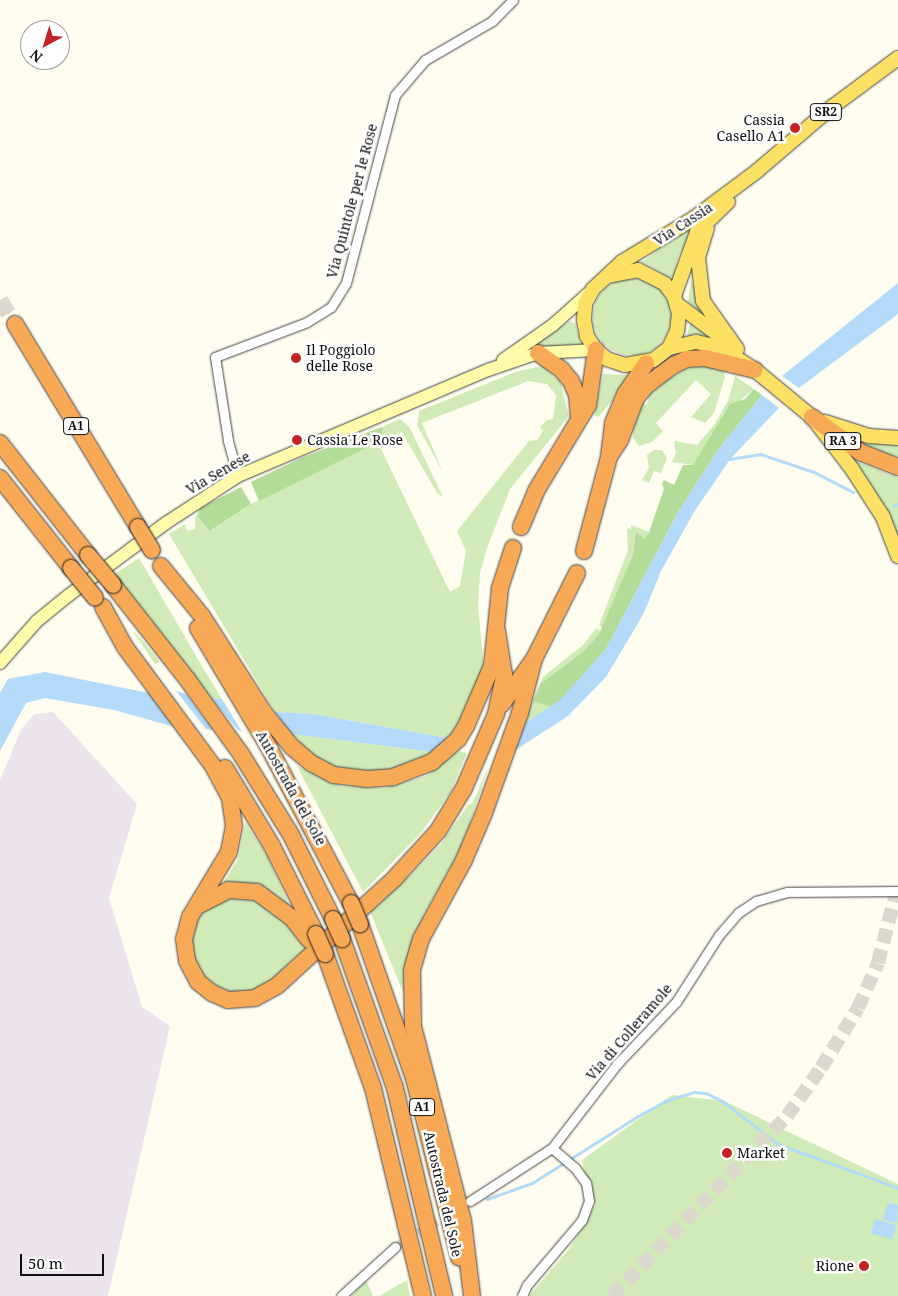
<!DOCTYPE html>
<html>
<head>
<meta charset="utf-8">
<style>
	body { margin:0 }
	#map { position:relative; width:898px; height:1296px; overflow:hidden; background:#fffdf0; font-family:"Noto Serif",serif }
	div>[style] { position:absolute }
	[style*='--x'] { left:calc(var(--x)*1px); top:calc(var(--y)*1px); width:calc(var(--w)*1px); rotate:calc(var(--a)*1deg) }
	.industrial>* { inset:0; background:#ede3ed }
	.green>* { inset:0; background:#d0ebb8 }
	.round { border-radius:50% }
	.forest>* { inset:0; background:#b2dc97 }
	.water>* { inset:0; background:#b3daf8; transform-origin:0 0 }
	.stream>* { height:3px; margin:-1.5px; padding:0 1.5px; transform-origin:1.5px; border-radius:1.5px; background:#b3daf8 }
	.minor-tunnel>* { height:9px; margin-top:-4.5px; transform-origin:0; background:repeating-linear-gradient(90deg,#dbd9ce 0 9px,transparent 0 13.5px) }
	.primary-tunnel>* { height:14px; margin-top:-7px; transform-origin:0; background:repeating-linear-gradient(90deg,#dbd9ce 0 14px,transparent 0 21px) }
	.motorway-tunnel>* { height:16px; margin-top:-8px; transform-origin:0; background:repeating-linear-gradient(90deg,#dbd9ce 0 16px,transparent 0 24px) }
	.roads { filter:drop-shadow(0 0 1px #424242) drop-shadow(0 0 1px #424242) }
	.minor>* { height:9px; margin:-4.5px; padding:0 4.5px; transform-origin:4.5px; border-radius:4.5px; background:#fff }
	.secondary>* { height:12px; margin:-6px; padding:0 6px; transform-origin:6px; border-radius:6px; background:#fffbab }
	.primary>* { height:14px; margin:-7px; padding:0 7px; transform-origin:7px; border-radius:7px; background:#fce063 }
	.motorway>* { height:16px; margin:-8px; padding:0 8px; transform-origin:8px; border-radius:8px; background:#f8a955 }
	.bridges { filter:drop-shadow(0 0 1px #202020) drop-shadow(0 0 1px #202020) }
	.motorway-bridge>* { height:16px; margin:-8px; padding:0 8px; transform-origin:8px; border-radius:8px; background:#f8a955 }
	.dots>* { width:14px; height:14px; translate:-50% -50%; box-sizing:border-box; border:2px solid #fff; border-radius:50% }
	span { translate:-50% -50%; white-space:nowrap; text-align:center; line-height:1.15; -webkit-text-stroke:5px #fff; paint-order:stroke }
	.shield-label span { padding:1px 4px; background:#fff; border:1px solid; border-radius:4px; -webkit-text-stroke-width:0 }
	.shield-label { font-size:12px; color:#0f0f0f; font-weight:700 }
	.poi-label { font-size:14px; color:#0f0f0f }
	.right { translate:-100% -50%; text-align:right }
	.left { translate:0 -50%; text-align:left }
	.street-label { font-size:14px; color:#0f0f0f }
	.north { position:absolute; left:20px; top:20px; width:50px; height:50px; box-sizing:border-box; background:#fff; border:1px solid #9f9f9f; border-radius:50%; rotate:219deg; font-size:14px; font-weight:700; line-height:20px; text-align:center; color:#0f0f0f }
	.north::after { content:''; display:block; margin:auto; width:18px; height:22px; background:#c32322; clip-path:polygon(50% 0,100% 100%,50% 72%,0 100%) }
	.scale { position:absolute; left:20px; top:1254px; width:84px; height:22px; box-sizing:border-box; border:2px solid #0f0f0f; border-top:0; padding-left:6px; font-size:15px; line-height:18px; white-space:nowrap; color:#0f0f0f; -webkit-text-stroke:4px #fff; paint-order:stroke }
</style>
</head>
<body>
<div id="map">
	<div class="industrial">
		<div style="clip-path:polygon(53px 712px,137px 804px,109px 898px,142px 1007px,170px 1026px,108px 1296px,0 1296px,0 780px,21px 730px,34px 714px)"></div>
	</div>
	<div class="green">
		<div style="clip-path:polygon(705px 213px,679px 255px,673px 279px,642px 262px)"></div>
		<div class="round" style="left:593px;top:278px;width:78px;height:78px"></div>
		<div style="clip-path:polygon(691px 280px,697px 298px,707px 319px,688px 302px)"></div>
		<div style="clip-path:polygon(691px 320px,719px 342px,686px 339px)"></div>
		<div style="clip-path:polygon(570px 321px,575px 324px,581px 345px,539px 349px,509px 358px)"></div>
		<div style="clip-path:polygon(695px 364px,723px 367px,725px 377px,714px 413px,705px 423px,691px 417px,711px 394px,696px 380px,656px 423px,663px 431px,652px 442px,639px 446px,633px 438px,633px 426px,643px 403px,647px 405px,649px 396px,660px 383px)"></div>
		<div style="clip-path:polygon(542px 366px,560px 381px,569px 416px,510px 489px,487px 548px,480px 573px,478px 606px,484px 669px,453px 733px,448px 738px,313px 714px,275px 712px,169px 534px,185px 524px,187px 531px,195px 529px,195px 518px,200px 508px,198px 517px,211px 531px,251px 504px,382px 440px,382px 427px,400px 419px,410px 428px,443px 497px,437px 493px,402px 432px,382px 440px,380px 447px,450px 592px,460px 586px,466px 551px,457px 531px,529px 441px,537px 440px,543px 431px,540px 427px,547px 420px,553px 419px,556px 395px,547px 384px,528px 381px,422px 423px,443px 472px,417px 425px,419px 411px,518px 371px)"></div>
		<div style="clip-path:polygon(603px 374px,629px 375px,618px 394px,598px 417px,594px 415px)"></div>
		<div style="clip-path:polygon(735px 376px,754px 389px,723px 414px,720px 425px,693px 465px,672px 462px,676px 453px,674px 441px,697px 445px,714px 425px,728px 401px)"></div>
		<div style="clip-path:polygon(857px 438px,898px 444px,898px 457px,871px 449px)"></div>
		<div style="clip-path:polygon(654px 450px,662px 450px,667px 458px,661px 473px,654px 471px,649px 483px,642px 480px,649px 468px,647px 455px)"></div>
		<div style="clip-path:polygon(855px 461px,898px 477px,898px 542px,853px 464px)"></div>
		<div style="clip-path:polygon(631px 525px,649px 532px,644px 539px,636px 533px,633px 555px,603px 628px,599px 625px,628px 550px,627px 528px,631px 529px)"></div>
		<div style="clip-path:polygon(139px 558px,203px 668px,222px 699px,211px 698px,113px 575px)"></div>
		<div style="clip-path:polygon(596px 628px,601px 632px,583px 652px,540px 684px,543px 677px,584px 644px)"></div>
		<div style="clip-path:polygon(132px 630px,144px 642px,160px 662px,155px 664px)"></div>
		<div style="clip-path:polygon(533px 701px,551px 707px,525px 723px)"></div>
		<div style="clip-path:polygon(292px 734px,433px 752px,409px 766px,367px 773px,333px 767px,316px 758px,296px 743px,299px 740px)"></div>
		<div style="clip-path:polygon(458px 751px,467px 753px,451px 791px,421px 833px,363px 892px,297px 766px,341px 786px,385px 788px,426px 776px)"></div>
		<div style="clip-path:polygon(489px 766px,461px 849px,425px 912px,417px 933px,403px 992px,369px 909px,412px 874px,441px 844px,468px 805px,472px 804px)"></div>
		<div style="clip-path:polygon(245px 822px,267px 855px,291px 908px,222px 885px,238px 859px)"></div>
		<div style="clip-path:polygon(229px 896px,247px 896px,269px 904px,308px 946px,262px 988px,243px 994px,221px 989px,200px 974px,189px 938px,201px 913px)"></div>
		<div style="clip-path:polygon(672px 1095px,724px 1101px,898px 1184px,898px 1296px,529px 1296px,570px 1248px,596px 1204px,586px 1183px,582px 1160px)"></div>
		<div style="clip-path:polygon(366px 1280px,373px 1296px,352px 1296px)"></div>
		<div style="clip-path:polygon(407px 1280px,410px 1296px,379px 1296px)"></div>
	</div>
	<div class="forest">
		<div style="clip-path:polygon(754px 389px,762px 395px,718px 450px,677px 514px,606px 649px,560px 701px,551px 707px,533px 701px,540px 684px,583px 652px,599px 634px,633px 555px,636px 532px,644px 539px,649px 532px,664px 489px,662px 484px,664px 480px,674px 485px,683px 465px,693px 465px,730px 404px,745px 399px)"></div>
		<div style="clip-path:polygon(382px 427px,382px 440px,259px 501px,251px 482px,301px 458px)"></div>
		<div style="clip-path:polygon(241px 487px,251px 504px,210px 531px,198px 517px,200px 508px)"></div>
	</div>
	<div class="water">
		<div style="clip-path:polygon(898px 283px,898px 314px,799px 388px,782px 376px)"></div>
		<div style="clip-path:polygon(762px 395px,779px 408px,731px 458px,694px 512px,661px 571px,644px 613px,606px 677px,568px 716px,514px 751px,525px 723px,560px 700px,606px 649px,677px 514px,718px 450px)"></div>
		<div style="clip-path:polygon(45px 672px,154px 694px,182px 729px,114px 710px,45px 698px,26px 703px,0 751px,0 693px,8px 679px)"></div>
		<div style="clip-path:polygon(176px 691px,186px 694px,213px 730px,206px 729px)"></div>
		<div style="clip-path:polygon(211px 698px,222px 699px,242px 732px,238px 730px)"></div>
		<div style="clip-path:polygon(275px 712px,313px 714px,448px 738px,433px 752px,292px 734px)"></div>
		<div style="clip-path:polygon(888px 1203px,898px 1205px,897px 1223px,883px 1220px)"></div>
		<div style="left:875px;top:1219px;width:22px;height:15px;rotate:16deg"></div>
	</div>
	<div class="stream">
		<div style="--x:729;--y:459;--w:31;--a:-9"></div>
		<div style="--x:760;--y:454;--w:57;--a:18.4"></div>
		<div style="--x:814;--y:472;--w:44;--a:27.1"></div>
		<div style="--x:893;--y:506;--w:5;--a:-22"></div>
		<div style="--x:487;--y:1199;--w:48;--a:-19.6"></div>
		<div style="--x:532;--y:1183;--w:125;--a:-32.3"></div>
		<div style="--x:638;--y:1116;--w:31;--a:-29"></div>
		<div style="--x:665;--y:1101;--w:31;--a:-17"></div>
		<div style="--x:695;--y:1092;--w:11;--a:5"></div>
		<div style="--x:706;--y:1093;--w:18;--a:27"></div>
		<div style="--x:722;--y:1101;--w:71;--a:37.5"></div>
		<div style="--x:778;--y:1144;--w:128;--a:20.1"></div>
	</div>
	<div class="minor-tunnel">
		<div style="--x:395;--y:1247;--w:65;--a:-31.7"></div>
	</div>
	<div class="primary-tunnel">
		<div style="--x:612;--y:1296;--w:251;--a:-45.8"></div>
		<div style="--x:787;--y:1116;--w:59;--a:-54.7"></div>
		<div style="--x:821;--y:1068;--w:70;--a:-58.3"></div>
		<div style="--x:858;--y:1008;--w:49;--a:-66"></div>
		<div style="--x:878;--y:963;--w:81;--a:-75.6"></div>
	</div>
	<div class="motorway-tunnel">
		<div style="--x:0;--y:300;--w:28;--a:58"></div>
	</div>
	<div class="roads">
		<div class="minor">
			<div style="--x:238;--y:476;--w:37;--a:-106"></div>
			<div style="--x:228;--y:440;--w:84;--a:-98.9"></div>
			<div style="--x:215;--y:357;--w:98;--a:-20.8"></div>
			<div style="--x:307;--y:322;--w:28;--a:-32"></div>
			<div style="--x:331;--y:307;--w:28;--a:-58"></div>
			<div style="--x:346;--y:283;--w:194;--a:-75.4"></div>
			<div style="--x:395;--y:95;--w:46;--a:-49.4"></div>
			<div style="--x:425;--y:60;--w:78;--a:-30.2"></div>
			<div style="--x:492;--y:21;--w:30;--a:-45"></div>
			<div style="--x:470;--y:1201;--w:98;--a:-32.9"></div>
			<div style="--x:552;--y:1148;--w:106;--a:-52.3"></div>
			<div style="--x:617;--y:1064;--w:86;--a:-46.4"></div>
			<div style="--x:676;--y:1002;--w:80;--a:-57.3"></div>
			<div style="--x:719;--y:935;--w:29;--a:-49"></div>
			<div style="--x:738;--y:913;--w:22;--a:-34"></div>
			<div style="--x:756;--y:901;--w:32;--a:-16"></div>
			<div style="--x:787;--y:892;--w:111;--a:-0.5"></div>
			<div style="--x:341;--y:1296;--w:73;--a:-42.2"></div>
			<div style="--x:522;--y:1296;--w:12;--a:-66"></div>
			<div style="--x:527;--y:1285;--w:85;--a:-49.8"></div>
			<div style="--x:582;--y:1220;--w:20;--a:-70"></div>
			<div style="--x:589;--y:1201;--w:18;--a:-99"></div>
			<div style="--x:586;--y:1183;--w:19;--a:-126"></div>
			<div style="--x:575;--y:1168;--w:30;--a:-139"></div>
		</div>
		<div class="secondary">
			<div style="--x:503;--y:360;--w:61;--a:-35"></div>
			<div style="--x:553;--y:325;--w:51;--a:-41.8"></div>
			<div style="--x:0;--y:663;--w:56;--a:-48.6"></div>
			<div style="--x:37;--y:621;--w:41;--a:-39.1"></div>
			<div style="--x:69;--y:595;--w:121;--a:-36.6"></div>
			<div style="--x:166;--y:523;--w:86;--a:-33.1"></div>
			<div style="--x:238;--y:476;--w:272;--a:-23"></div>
			<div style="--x:488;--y:370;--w:53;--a:-18.8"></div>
			<div style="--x:538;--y:353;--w:58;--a:-3"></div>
		</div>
		<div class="primary">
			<div style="--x:707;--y:228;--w:31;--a:107"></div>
			<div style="--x:698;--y:258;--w:43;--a:83.4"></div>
			<div style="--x:703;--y:301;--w:59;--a:54.7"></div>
			<div style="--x:608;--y:276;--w:31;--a:-11"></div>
			<div style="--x:638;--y:270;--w:30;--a:27"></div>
			<div style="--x:665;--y:284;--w:15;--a:53"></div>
			<div style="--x:674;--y:296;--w:18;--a:74"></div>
			<div style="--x:679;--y:313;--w:18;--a:96"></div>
			<div style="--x:677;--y:331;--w:19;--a:115"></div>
			<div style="--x:669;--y:348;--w:20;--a:143"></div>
			<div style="--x:653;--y:360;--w:28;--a:170"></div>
			<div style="--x:625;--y:365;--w:19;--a:-162"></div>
			<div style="--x:607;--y:359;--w:14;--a:-141"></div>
			<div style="--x:596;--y:350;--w:17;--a:-123"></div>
			<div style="--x:587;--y:336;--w:16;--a:-101"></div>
			<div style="--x:584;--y:320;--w:16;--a:-86"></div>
			<div style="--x:585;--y:304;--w:17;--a:-62"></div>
			<div style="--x:593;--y:289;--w:40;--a:-43"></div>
			<div style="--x:622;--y:262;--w:84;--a:-31.4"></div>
			<div style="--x:694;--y:218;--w:79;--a:-36.7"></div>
			<div style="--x:757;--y:171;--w:99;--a:-40.5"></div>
			<div style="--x:832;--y:107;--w:82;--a:-36.6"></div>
			<div style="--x:674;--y:296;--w:68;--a:-70.2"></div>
			<div style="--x:697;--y:232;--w:43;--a:-44.1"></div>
			<div style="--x:677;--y:304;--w:55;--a:36.9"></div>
			<div style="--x:669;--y:348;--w:28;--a:-13"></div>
			<div style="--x:696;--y:342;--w:24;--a:12"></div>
			<div style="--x:719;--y:347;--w:43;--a:32.6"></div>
			<div style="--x:755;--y:370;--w:74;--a:39.5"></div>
			<div style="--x:812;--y:417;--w:66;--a:52.4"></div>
			<div style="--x:852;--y:469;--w:57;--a:57.1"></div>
			<div style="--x:883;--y:517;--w:42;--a:69"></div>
			<div style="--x:825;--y:422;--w:46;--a:17.7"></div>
			<div style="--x:869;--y:436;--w:29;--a:4"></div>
		</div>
		<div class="motorway">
			<div style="--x:15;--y:324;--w:237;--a:58.8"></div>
			<div style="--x:538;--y:353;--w:29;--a:35"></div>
			<div style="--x:562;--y:370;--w:14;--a:51"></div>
			<div style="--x:571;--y:381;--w:15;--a:67"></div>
			<div style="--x:577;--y:395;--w:24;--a:85"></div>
			<div style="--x:812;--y:417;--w:59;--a:36.1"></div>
			<div style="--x:860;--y:452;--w:41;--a:21.5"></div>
			<div style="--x:0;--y:443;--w:142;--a:51.8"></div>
			<div style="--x:609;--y:457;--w:20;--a:-57"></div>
			<div style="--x:620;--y:440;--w:45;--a:-69.1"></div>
			<div style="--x:636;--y:398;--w:17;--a:-50"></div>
			<div style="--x:647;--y:385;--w:34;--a:-37"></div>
			<div style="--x:674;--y:365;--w:14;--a:-25"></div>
			<div style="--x:687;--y:359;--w:18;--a:-3"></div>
			<div style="--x:705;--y:358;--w:51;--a:13.5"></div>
			<div style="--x:0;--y:478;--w:115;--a:51.7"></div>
			<div style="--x:521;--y:527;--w:39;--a:-67"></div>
			<div style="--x:536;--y:491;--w:100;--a:-58.8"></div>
			<div style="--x:588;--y:405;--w:56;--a:-81.7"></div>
			<div style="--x:584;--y:551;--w:97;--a:-75.1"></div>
			<div style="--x:609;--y:457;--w:34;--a:-83"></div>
			<div style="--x:613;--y:423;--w:33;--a:-67"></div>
			<div style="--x:626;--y:393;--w:36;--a:-56"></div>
			<div style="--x:161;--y:566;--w:65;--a:50.6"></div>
			<div style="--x:202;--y:616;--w:117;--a:57.3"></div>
			<div style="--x:265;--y:714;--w:43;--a:50.7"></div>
			<div style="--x:292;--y:747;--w:25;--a:40"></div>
			<div style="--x:311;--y:763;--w:26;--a:28"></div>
			<div style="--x:334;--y:775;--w:33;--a:7"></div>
			<div style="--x:367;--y:779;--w:26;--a:-4"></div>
			<div style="--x:393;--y:777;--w:42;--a:-21"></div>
			<div style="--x:432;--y:762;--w:35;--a:-41"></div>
			<div style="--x:458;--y:739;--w:15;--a:-58"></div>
			<div style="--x:466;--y:726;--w:65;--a:-66.6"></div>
			<div style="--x:492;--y:666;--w:78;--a:-84.1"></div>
			<div style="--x:500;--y:588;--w:42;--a:-72"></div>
			<div style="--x:113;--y:585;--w:120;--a:51.8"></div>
			<div style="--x:187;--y:679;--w:92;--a:54.2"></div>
			<div style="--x:241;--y:754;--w:95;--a:58.3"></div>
			<div style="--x:291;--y:835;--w:94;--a:63.4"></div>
			<div style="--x:103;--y:607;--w:46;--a:61.2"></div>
			<div style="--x:125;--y:647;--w:148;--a:53.5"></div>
			<div style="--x:213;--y:766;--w:36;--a:62"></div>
			<div style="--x:230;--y:798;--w:28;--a:82"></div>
			<div style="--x:234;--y:826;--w:26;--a:101"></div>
			<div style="--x:229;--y:852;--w:76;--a:121"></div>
			<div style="--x:190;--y:917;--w:23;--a:105"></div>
			<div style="--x:184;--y:939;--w:22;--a:82"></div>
			<div style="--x:187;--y:961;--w:24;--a:62"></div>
			<div style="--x:198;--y:982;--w:18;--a:38"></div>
			<div style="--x:212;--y:993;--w:17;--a:24"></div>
			<div style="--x:228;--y:1000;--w:27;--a:-4"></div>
			<div style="--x:255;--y:998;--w:26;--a:-29"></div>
			<div style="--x:278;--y:985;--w:157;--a:-42.4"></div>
			<div style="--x:394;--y:879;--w:65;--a:-47.5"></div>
			<div style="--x:438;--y:831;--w:50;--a:-58.8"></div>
			<div style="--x:464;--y:788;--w:81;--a:-66.6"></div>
			<div style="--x:496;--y:714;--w:40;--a:-78"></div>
			<div style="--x:504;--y:675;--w:45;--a:-99"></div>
			<div style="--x:198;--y:628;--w:135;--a:59.3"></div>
			<div style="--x:267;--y:744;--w:180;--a:62.2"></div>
			<div style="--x:502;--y:704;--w:55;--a:-54.6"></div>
			<div style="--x:534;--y:659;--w:96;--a:-63.4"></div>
			<div style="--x:225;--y:768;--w:91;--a:58.9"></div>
			<div style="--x:272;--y:846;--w:98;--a:63.4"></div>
			<div style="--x:199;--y:905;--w:33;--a:-27"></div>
			<div style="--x:228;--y:890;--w:29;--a:4"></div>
			<div style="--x:257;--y:892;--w:44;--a:36.6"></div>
			<div style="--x:292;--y:918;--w:28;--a:52"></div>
			<div style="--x:360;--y:924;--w:163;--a:70.7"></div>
			<div style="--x:414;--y:1078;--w:185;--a:75.9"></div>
			<div style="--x:342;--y:939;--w:158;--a:70.4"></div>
			<div style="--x:395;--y:1088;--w:214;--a:76.7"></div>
			<div style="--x:325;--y:954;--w:142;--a:70.3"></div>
			<div style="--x:373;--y:1088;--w:214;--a:76.5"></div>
			<div style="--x:472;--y:1296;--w:76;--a:-96.8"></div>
			<div style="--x:463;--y:1221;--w:201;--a:-104.4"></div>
			<div style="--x:413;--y:1026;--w:56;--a:-91"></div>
			<div style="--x:412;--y:970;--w:32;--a:-74"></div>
			<div style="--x:421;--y:939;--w:90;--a:-61.4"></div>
			<div style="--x:464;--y:860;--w:51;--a:-66.9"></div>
			<div style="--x:484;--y:813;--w:106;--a:-70.2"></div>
			<div style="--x:520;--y:713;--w:56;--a:-75.5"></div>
		</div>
	</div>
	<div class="bridges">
		<div class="motorway-bridge">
			<div style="--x:138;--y:527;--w:27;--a:59"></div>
			<div style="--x:88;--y:555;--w:39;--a:50"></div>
			<div style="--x:71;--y:568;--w:38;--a:51"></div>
			<div style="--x:351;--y:903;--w:23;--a:67"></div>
			<div style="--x:333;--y:919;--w:22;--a:66"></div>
			<div style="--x:316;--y:934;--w:22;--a:66"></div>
		</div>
	</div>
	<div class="dots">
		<div style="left:795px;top:128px;background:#c32322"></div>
		<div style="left:296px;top:358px;background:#c32322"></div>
		<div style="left:297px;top:440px;background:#c32322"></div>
		<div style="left:727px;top:1153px;background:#c32322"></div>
		<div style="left:864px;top:1266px;background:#c32322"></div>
	</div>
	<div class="shield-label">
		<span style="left:826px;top:112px">SR2</span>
		<span style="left:76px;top:426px">A1</span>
		<span style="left:843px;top:441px">RA 3</span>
		<span style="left:422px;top:1107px">A1</span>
	</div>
	<div class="poi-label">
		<span class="right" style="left:785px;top:128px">Cassia<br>Casello A1</span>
		<span class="left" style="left:306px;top:358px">Il Poggiolo<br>delle Rose</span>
		<span class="left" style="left:307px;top:440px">Cassia Le Rose</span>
		<span class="left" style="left:737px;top:1153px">Market</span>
		<span class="right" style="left:854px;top:1266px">Rione</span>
	</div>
	<div class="street-label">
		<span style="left:352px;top:201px;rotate:-75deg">Via Quintole per le Rose</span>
		<span style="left:683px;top:224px;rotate:-33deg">Via Cassia</span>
		<span style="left:218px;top:473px;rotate:-30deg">Via Senese</span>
		<span style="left:291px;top:788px;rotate:61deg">Autostrada del Sole</span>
		<span style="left:629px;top:1032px;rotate:-49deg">Via di Colleramole</span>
		<span style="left:443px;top:1194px;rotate:77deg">Autostrada del Sole</span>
	</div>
	<div class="north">N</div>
	<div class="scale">50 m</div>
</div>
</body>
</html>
